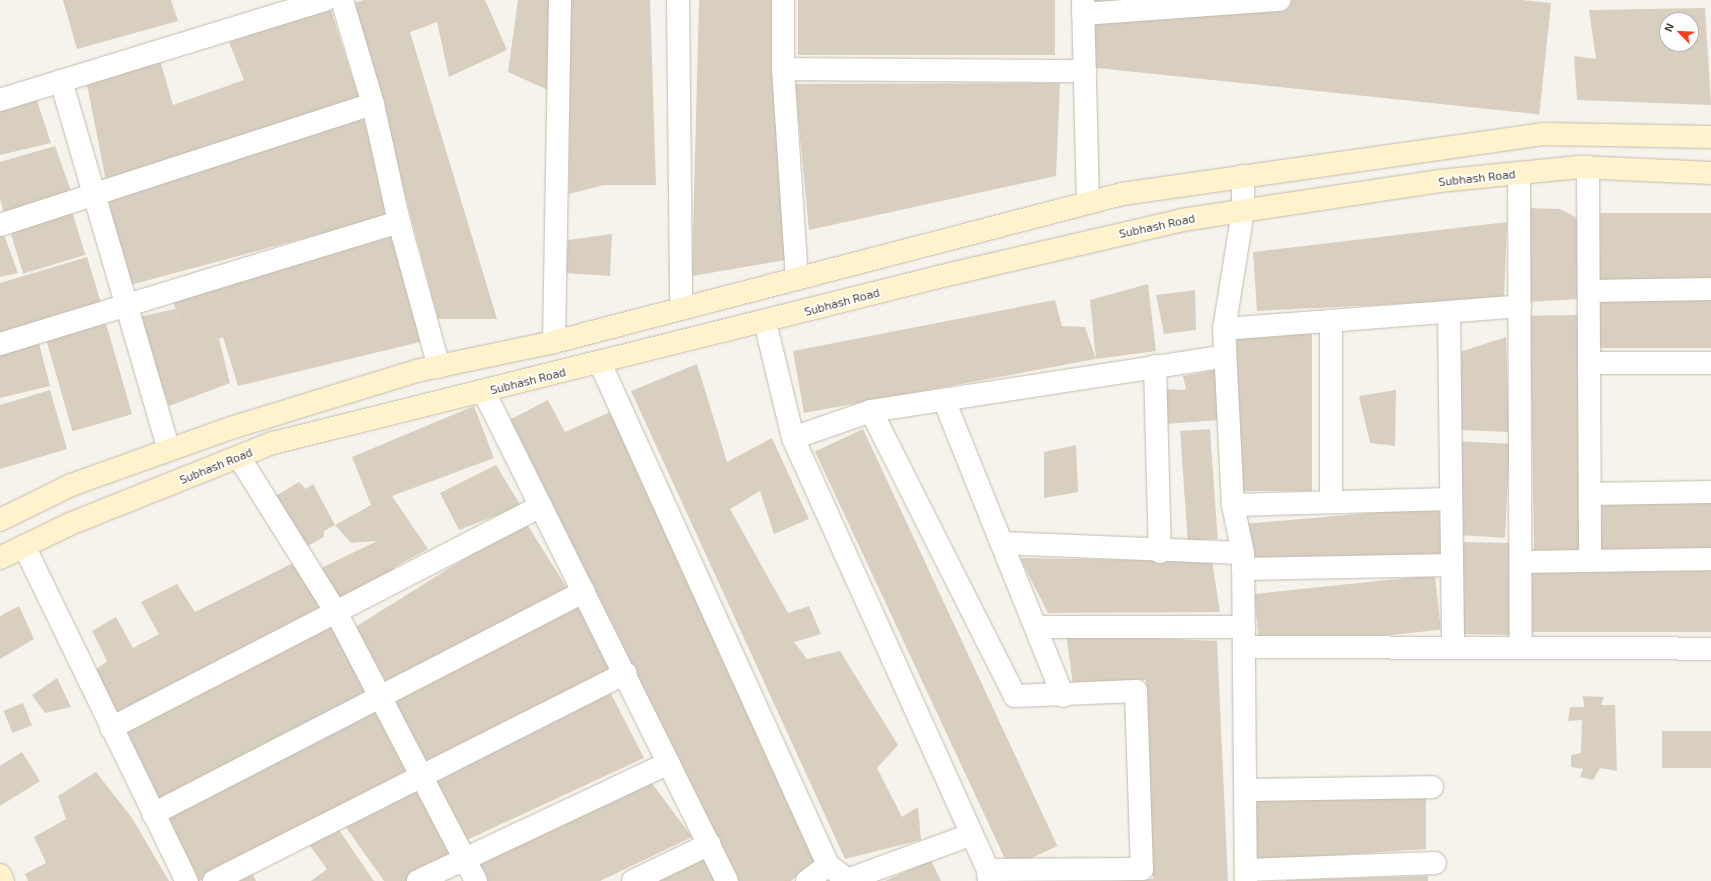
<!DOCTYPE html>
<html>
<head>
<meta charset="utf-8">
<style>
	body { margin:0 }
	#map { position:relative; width:1711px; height:881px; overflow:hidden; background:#f6f3ec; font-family:"Exo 2",sans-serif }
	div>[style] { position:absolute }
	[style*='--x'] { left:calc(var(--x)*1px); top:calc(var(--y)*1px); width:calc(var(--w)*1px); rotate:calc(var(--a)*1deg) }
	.building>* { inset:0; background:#d8cfc1; transform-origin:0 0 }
	.roads { filter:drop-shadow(0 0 1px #c2bbae) drop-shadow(0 0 1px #c2bbae) }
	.street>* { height:22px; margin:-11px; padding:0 11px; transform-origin:11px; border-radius:11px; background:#fff }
	.secondary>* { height:22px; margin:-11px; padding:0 11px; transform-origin:11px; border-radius:11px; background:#fff3cd }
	span { translate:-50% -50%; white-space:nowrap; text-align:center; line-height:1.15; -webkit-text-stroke:3.5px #fff; paint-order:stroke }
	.street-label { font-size:12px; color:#4b4439 }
	.north { position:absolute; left:1659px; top:12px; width:40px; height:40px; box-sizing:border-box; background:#fff; border:1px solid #b7b4b0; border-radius:50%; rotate:294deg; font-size:11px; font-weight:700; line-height:16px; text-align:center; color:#4b4439 }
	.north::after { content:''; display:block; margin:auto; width:14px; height:18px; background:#fc3f1d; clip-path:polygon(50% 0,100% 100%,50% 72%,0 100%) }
</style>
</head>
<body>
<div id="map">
	<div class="building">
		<div style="clip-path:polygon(63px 0,171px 0,178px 21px,77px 49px)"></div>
		<div style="clip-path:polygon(363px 0,485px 0,507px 50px,449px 77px,437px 22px,410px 32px,497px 319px,438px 319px,354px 3px)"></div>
		<div style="clip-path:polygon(518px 0,550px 0,548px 90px,508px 72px)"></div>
		<div style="clip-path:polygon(570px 0,650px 0,656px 185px,604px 185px,569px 194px)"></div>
		<div style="clip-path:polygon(699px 0,777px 0,786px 260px,692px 276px)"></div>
		<div style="left:798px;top:0;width:257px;height:55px"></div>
		<div style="left:1551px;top:3px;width:112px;height:454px;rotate:96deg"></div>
		<div style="clip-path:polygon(330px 7px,359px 98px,106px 181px,87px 85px,160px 60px,173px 105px,244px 80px,229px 42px)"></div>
		<div style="clip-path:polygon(evenodd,1705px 8px,1711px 105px,1577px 100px,1574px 56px,1596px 59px,1589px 10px,1705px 8px,1667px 20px,1691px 20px,1691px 44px,1667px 44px,1667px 20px)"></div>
		<div style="clip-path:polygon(1060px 83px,1056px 176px,809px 230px,795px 84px)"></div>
		<div style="clip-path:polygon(35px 95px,51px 143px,0 155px,0 106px)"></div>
		<div style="left:363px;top:117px;width:102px;height:274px;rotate:75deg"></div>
		<div style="clip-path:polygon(55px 146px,72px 194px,4px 213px,0 199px,0 162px)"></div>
		<div style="left:71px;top:208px;width:49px;height:65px;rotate:73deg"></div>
		<div style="clip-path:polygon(1526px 208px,1560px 209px,1583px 221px,1580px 299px,1526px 302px)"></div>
		<div style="left:1711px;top:213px;width:67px;height:113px;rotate:90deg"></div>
		<div style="clip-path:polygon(1507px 222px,1504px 299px,1257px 311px,1253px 252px)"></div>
		<div style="clip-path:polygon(3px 232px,18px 273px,0 277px,0 233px)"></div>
		<div style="clip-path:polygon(612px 234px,610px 276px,566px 273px,568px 240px)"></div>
		<div style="clip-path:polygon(397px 235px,428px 340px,238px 386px,223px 337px,211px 342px,219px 339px,230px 383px,169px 406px,138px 317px,175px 309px,181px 324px,172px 300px)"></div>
		<div style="clip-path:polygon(87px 257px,101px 303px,0 333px,0 283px)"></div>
		<div style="clip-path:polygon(1148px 284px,1156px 351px,1096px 359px,804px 413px,793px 351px,1055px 300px,1062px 326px,1085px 327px,1096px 359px,1090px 300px)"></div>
		<div style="clip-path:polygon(1195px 290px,1196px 330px,1164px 334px,1156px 295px)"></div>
		<div style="left:1711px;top:293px;width:55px;height:115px;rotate:90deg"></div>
		<div style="left:1578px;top:315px;width:236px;height:48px;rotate:89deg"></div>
		<div style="left:105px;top:320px;width:98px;height:62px;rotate:74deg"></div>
		<div style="left:1312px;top:334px;width:157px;height:75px;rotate:90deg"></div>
		<div style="clip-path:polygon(1506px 337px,1509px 432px,1459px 430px,1457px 353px)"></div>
		<div style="clip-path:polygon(38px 339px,50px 386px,0 398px,0 351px)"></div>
		<div style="clip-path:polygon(697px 364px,727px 462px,772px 438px,809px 519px,774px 534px,760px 491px,730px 509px,788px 613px,809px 606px,821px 634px,794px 642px,807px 659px,840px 651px,898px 745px,877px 768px,902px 817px,918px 807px,921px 840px,845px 859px,631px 391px)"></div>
		<div style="clip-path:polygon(1216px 370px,1219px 420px,1166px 424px,1163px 389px,1186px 390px,1183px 376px)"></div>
		<div style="clip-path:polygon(50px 390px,67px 449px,0 469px,0 405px)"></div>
		<div style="clip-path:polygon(1396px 390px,1395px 446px,1370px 443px,1359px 396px)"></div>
		<div style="clip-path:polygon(548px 400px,565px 432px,610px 412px,815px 861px,791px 881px,739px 881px,509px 420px)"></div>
		<div style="clip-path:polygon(474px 406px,494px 458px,392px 496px,428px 549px,393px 568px,396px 574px,338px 598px,321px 568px,377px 541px,351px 543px,335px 525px,324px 531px,324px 537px,304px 548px,274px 497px,299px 482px,306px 489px,313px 484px,335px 525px,371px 505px,352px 457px)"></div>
		<div style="left:863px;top:429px;width:460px;height:53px;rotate:65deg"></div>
		<div style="left:1210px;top:429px;width:110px;height:30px;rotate:86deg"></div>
		<div style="left:1457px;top:441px;width:53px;height:94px;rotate:3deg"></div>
		<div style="clip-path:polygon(1076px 445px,1078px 492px,1044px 498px,1044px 452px)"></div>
		<div style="clip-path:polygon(496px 465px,521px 506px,459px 530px,440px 493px)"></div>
		<div style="left:1598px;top:501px;width:113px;height:49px"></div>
		<div style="left:1439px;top:507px;width:49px;height:192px;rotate:85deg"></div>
		<div style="left:525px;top:521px;width:82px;height:203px;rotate:58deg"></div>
		<div style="left:1515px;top:543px;width:92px;height:56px;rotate:91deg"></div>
		<div style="clip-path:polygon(1020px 558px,1212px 561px,1220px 612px,1048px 613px)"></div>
		<div style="clip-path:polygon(293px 563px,322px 609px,114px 715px,94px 671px,107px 661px,92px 631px,116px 617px,133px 648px,159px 634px,141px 602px,177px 584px,195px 612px)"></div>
		<div style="left:1711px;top:571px;width:61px;height:184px;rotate:90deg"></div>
		<div style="left:1435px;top:575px;width:55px;height:182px;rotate:84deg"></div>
		<div style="left:582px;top:600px;width:79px;height:217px;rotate:64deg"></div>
		<div style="clip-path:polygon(19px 606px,34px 639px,0 659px,0 616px)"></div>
		<div style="left:331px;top:621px;width:82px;height:238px;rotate:62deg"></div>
		<div style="clip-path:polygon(1066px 634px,1217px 641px,1228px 881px,1113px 881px,1153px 879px,1146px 680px,1073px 684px)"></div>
		<div style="clip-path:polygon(57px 678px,71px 707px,45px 713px,32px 695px)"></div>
		<div style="clip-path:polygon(609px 690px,644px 758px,467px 840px,436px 782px)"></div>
		<div style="clip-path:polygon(1583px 696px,1604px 697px,1601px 705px,1615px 705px,1617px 771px,1600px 768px,1593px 780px,1580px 777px,1583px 769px,1571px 767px,1571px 755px,1581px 753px,1582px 720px,1568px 721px,1570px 707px,1584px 707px)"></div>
		<div style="left:23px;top:703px;width:24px;height:21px;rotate:68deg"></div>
		<div style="clip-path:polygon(376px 704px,415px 776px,199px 881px,191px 881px,159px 815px)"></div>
		<div style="left:1711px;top:731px;width:37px;height:49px;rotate:90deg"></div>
		<div style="clip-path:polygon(22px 752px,40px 781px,0 806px,0 766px)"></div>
		<div style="clip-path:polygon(96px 772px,132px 818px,169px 881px,28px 881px,25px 874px,46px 863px,34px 837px,66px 819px,58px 796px)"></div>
		<div style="clip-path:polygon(651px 782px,692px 837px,600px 881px,484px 881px,475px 862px)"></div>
		<div style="clip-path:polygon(416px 788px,452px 857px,407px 881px,384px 881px,345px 826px)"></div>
		<div style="clip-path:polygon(1255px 797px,1426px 798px,1426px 849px,1255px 861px)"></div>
		<div style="clip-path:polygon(337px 827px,374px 881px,311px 881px,327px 869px,308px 843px)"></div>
		<div style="clip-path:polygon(703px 855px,714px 881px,650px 881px)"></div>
		<div style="clip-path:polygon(931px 860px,941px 881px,885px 881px)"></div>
		<div style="clip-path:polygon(249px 868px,256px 881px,226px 881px)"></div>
		<div style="clip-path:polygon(1428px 876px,1428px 881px,1286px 881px,1286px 880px)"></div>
	</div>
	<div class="roads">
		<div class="street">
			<div style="--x:678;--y:0;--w:309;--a:89.4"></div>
			<div style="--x:1083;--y:0;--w:203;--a:88.6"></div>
			<div style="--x:1083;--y:14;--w:197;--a:-4.1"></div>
			<div style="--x:783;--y:69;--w:69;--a:-90"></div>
			<div style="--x:61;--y:81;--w:384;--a:73.7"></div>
			<div style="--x:0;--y:100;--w:340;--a:-17.1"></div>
			<div style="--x:373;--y:104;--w:121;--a:77.6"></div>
			<div style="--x:399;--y:222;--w:150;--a:74.6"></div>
			<div style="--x:1588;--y:167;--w:394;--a:89.7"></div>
			<div style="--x:1519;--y:173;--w:475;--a:89.8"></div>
			<div style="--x:1243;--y:176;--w:35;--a:90"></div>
			<div style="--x:1243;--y:211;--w:120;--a:99.1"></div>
			<div style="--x:1224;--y:329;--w:176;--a:87.1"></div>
			<div style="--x:1233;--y:505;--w:49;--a:78.2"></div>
			<div style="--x:1243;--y:553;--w:328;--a:89.5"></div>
			<div style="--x:0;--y:225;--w:392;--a:-18"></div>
			<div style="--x:373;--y:104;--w:109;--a:-106.6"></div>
			<div style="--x:797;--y:279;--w:210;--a:-93.8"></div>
			<div style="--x:783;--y:69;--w:302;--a:0.4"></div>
			<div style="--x:1589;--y:291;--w:122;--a:-0.9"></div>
			<div style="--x:1449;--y:312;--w:336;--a:89.3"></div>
			<div style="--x:1331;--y:321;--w:179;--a:90"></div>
			<div style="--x:765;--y:322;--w:119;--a:76.4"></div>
			<div style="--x:793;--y:438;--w:474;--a:65.7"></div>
			<div style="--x:988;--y:870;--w:11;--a:85"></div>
			<div style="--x:1224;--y:329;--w:297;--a:-4.4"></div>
			<div style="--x:554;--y:342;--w:342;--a:-89"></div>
			<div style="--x:0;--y:344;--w:417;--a:-17"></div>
			<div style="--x:600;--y:363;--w:551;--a:65.57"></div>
			<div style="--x:828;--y:865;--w:24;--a:38"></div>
			<div style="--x:847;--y:880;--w:131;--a:-20.1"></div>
			<div style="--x:1589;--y:363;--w:122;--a:0"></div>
			<div style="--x:1155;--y:366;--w:186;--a:88.5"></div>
			<div style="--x:484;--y:392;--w:546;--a:63.58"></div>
			<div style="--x:944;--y:400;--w:319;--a:68.1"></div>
			<div style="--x:871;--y:411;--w:319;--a:63.2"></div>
			<div style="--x:1015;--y:696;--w:121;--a:-2.4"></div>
			<div style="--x:1136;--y:691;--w:178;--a:88.1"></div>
			<div style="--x:1142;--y:869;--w:154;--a:179.6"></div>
			<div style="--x:793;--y:438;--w:83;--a:-19.1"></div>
			<div style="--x:871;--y:411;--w:358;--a:-8.8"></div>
			<div style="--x:239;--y:457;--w:183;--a:58"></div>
			<div style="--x:336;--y:612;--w:303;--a:62.5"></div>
			<div style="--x:1590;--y:494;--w:121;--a:-0.9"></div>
			<div style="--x:1233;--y:505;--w:218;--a:-1.6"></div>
			<div style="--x:1001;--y:543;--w:242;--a:2.4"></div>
			<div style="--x:24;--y:546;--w:373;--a:64.1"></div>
			<div style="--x:1521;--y:562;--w:190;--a:-0.9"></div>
			<div style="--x:1243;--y:569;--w:209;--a:-1.1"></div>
			<div style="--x:1038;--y:627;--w:206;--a:0"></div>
			<div style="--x:1244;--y:647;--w:467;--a:0.2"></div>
			<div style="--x:111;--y:728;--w:484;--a:-27.3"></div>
			<div style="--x:1246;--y:790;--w:186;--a:-0.9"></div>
			<div style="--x:153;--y:814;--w:485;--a:-27.3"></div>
			<div style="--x:1246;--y:870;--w:189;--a:-2.1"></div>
			<div style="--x:214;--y:881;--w:461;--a:-26.8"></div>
			<div style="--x:418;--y:881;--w:277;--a:-25.2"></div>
			<div style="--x:633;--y:881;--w:85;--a:-25.7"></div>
			<div style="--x:807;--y:881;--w:26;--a:-37"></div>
		</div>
		<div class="secondary">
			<div style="--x:0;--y:520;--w:79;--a:-26.2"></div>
			<div style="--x:71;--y:485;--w:173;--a:-19.6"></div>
			<div style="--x:234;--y:427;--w:190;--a:-17.1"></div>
			<div style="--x:416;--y:371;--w:141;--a:-11.9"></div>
			<div style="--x:554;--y:342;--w:587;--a:-14.6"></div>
			<div style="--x:1122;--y:194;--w:425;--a:-8.1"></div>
			<div style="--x:1543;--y:134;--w:168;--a:1"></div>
			<div style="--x:0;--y:558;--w:78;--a:-25.9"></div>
			<div style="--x:70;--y:524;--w:219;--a:-21.8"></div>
			<div style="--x:273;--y:443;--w:703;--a:-14"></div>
			<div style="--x:955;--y:273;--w:233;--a:-13.1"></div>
			<div style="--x:1182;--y:220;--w:260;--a:-8.6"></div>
			<div style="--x:1439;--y:181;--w:141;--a:-5.7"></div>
			<div style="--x:1579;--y:167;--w:132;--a:2.6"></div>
			<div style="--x:0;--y:875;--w:7;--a:63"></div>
		</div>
	</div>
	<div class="street-label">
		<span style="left:1477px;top:178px;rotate:-6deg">Subhash Road</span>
		<span style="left:1157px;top:226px;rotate:-12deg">Subhash Road</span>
		<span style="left:842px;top:302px;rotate:-15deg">Subhash Road</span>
		<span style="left:528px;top:381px;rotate:-14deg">Subhash Road</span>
		<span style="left:216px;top:466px;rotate:-22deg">Subhash Road</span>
	</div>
	<div class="north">N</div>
</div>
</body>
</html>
